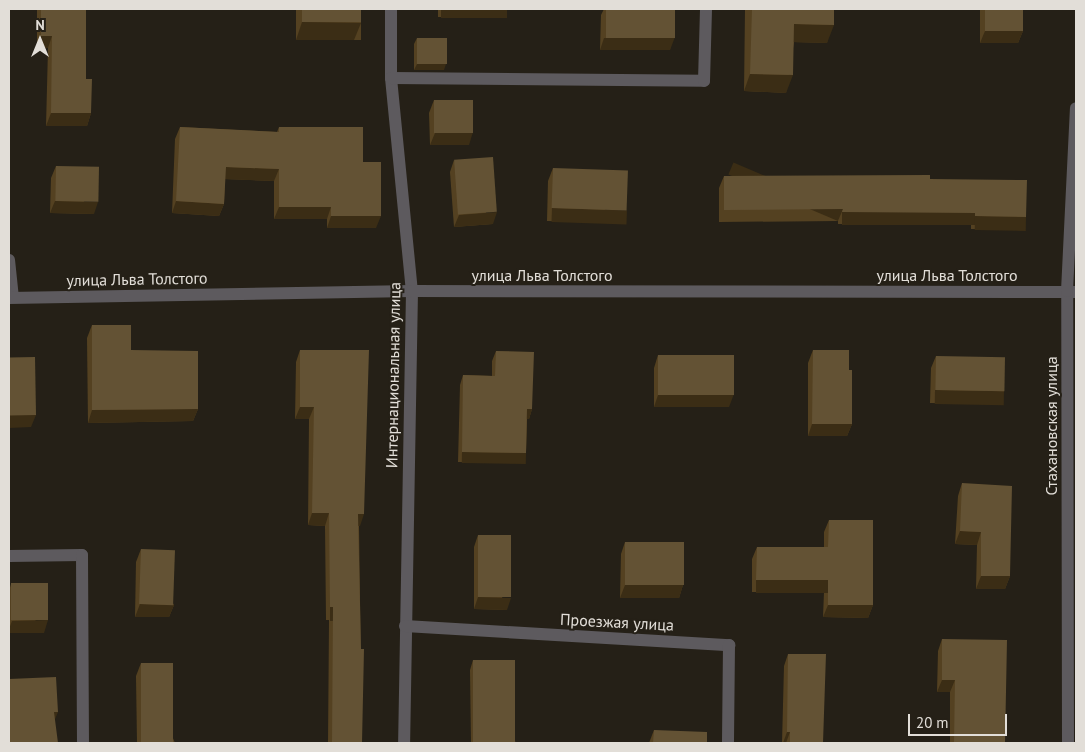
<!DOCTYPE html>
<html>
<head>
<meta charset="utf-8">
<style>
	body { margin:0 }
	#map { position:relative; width:1085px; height:752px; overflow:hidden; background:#252017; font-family:"PT Sans",sans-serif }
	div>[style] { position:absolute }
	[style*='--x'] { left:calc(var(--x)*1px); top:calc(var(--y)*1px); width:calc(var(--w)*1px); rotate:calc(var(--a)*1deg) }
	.minor>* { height:12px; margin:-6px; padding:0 6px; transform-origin:6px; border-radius:6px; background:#5d5a5e }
	.wall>* { inset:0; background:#544121; transform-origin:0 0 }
	.shaded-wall>* { inset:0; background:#3b2d15; transform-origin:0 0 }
	.building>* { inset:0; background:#635234; transform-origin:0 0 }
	span { translate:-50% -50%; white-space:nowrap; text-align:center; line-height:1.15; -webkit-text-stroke:4px #252017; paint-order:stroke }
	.street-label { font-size:16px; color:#e2ded8 }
	.frame { position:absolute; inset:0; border:10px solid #e2ded8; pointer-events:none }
	.north { position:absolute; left:15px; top:15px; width:50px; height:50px; -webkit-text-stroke:4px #252017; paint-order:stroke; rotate:0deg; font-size:14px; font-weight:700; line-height:20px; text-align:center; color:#e2ded8 }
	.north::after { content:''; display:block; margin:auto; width:18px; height:22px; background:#e2ded8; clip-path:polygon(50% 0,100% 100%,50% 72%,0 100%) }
	.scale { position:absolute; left:908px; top:714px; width:99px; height:22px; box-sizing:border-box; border:2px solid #e2ded8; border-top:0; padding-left:6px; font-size:15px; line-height:18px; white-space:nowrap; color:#e2ded8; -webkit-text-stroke:4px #252017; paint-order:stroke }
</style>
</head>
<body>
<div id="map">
	<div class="minor">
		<div style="--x:391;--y:9;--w:69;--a:90"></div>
		<div style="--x:391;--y:78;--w:214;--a:84.4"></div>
		<div style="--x:412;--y:291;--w:452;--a:91"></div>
		<div style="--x:391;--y:78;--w:313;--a:0.5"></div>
		<div style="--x:704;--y:81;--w:72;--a:-88.4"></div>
		<div style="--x:9;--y:260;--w:37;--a:84"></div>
		<div style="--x:9;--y:298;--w:403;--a:-1"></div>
		<div style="--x:412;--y:291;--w:664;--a:0.09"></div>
		<div style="--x:9;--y:556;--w:73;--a:-0.8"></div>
		<div style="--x:82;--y:555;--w:188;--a:89.7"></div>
		<div style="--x:405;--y:626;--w:325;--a:3.4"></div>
		<div style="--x:729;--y:645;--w:98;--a:90.6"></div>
		<div style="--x:1068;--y:743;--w:452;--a:-90.1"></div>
		<div style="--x:1067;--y:291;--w:183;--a:-87.2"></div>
	</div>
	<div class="wall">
		<div style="clip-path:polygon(37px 9px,86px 9px,86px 79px,91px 113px,87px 126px,46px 126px,48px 48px,37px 48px)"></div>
		<div style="left:296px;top:9px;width:65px;height:31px"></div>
		<div style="left:438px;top:9px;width:69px;height:8px"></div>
		<div style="clip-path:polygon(604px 9px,675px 9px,670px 50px,600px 50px,601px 15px)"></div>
		<div style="clip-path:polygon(745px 9px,834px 9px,827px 43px,794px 42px,786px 93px,744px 91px)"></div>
		<div style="clip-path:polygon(980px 9px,1023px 9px,1023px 31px,1018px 43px,980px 43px)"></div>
		<div style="clip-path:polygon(417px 38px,444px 70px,414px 70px,414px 44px)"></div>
		<div style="clip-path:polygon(434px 100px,469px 145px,430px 145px,429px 113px)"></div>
		<div style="clip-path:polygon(180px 127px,277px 132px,279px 127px,363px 162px,376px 228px,327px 228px,327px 219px,274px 219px,274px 181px,225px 179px,224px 204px,219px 216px,172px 213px,175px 139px)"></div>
		<div style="clip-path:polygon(454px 160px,493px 224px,454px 227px,450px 172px)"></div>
		<div style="clip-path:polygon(56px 166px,94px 214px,50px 213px,51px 178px)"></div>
		<div style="clip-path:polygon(553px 168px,622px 223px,547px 221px,548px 181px)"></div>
		<div style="clip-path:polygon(724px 176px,930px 179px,1026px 217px,1022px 230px,971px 229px,971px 225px,838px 224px,838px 221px,719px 222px,719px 188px)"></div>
		<div style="clip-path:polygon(92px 325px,131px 350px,198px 409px,193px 421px,88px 423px,87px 338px)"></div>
		<div style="clip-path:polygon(300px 350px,360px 526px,359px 526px,362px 743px,328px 743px,329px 620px,326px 620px,325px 526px,308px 525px,309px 419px,295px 419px,296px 362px)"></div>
		<div style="clip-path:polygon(813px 350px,849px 370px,852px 424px,847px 436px,808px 436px,808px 363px)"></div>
		<div style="clip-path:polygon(496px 351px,532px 409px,529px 419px,527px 419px,526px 453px,523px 463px,458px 462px,460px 385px,463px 375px,492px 376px,492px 361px)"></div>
		<div style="clip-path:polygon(658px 355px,729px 407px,654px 407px,654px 368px)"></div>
		<div style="clip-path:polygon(936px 356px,1004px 391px,1000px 404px,930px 403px,931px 368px)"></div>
		<div style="clip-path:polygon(962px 483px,1010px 576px,1005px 589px,976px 589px,977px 545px,955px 544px,958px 496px)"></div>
		<div style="clip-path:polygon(829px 520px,873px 605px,868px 618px,823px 617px,824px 592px,752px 592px,752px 559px,757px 547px,824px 547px,824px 532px)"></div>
		<div style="clip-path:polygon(478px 535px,507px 610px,474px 609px,474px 547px)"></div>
		<div style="clip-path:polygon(625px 542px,683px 585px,679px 598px,620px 598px,621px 554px)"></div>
		<div style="clip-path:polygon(141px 549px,174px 605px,169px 617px,135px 617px,136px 562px)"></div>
		<div style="clip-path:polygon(11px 584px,44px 633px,9px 633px,9px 591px)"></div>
		<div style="clip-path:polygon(942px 639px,1005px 743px,950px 743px,950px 692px,937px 692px,938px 651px)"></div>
		<div style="clip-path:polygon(788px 654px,823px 743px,835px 743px,782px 743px,784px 666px)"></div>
		<div style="clip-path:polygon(473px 660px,516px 743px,471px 743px,470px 670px)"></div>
		<div style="clip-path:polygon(141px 663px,175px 743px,137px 743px,136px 676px)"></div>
		<div style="clip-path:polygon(654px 730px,707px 743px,649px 743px)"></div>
	</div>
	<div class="shaded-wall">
		<div style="left:441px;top:9px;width:66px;height:9px"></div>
		<div style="clip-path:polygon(302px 22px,361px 23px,354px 40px,296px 40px)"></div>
		<div style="clip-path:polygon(794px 24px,834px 25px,827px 43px,788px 42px)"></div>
		<div style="clip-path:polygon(985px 31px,1023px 31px,1018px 43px,980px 43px)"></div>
		<div style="clip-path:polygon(41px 36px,52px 36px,48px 48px,37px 48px)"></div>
		<div style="clip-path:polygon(675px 37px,670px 50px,600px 50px,604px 38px)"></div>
		<div style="clip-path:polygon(417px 64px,446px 64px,444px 70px,414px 70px)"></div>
		<div style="clip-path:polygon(750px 74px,793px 75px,786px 93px,744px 91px)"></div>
		<div style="clip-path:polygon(51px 113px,91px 113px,87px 126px,46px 126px)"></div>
		<div style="clip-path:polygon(473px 132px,469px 145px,430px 145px,435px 133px)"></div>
		<div style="clip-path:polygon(226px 167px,279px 169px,274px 181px,221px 179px)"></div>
		<div style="clip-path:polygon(55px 201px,98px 202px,94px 214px,50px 213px)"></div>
		<div style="clip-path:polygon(176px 201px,224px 204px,219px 216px,172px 213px)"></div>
		<div style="clip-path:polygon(279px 207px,331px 207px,327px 219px,274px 219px)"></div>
		<div style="left:552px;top:208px;width:75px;height:14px;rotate:2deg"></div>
		<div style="left:843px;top:209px;width:13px;height:119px;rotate:113deg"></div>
		<div style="clip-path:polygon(497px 212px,493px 224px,454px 227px,459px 215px)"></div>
		<div style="left:842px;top:212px;width:133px;height:13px"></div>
		<div style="clip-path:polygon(331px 216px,381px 216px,376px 228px,327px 228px)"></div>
		<div style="left:975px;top:216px;width:51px;height:14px;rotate:1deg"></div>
		<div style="left:935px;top:390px;width:69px;height:14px;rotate:1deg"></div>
		<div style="clip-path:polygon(734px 394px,729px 407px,654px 407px,658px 395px)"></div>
		<div style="clip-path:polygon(300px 407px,314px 407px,309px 419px,295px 419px)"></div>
		<div style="clip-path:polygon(198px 409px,193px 421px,88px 423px,92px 410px)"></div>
		<div style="clip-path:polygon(527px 409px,532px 409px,529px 419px,523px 419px)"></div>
		<div style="clip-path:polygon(9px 415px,36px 415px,31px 427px,9px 428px)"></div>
		<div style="clip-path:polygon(812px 424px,852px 424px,847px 436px,808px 436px)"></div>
		<div style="left:462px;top:452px;width:64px;height:11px;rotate:1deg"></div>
		<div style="clip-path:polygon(312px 513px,329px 513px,325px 526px,308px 525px)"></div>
		<div style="clip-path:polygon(358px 514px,364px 514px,360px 526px,354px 526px)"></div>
		<div style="clip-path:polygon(960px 531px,981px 532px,977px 545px,955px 544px)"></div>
		<div style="clip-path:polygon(981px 576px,1010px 576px,1005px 589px,976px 589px)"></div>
		<div style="left:756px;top:580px;width:72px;height:13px"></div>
		<div style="clip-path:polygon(625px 585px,683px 585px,679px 598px,620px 598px)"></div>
		<div style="clip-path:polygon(478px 597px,511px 598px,507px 610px,474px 609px)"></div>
		<div style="clip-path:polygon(140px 604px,174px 605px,169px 617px,135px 617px)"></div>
		<div style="clip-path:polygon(828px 605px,873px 605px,868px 618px,823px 617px)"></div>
		<div style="left:330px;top:607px;width:3px;height:14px"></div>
		<div style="clip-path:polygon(48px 620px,44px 633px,9px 633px,9px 629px,12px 621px)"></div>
		<div style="clip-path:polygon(942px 680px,955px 680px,950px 692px,937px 692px)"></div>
		<div style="clip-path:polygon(54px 712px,58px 712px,53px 724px)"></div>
		<div style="clip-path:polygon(787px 732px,790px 732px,786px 743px,783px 743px)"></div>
	</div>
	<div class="building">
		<div style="clip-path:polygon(41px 9px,86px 9px,86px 79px,92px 79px,91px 113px,51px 113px,52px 36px,41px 36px)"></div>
		<div style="left:302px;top:9px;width:59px;height:13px"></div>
		<div style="left:606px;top:9px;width:69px;height:29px"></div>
		<div style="clip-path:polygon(752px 9px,834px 9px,834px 25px,794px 24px,793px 75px,750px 74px)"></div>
		<div style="left:985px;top:9px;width:38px;height:22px"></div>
		<div style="left:417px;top:38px;width:30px;height:26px"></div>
		<div style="left:434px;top:100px;width:39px;height:33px"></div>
		<div style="clip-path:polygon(180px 127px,279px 132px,279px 127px,363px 127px,363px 162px,381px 162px,381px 216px,331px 216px,331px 207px,279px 207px,279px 169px,226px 167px,224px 204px,176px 201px)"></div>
		<div style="left:493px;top:157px;width:55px;height:39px;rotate:86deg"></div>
		<div style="left:56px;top:166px;width:43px;height:35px;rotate:1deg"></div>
		<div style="left:553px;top:168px;width:75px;height:40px;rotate:2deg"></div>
		<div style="clip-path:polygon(930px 175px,930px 179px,1027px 180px,1026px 217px,975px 216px,975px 213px,842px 212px,843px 209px,724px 210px,724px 176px)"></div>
		<div style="clip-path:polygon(92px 325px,131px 325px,131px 350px,198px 351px,198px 409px,92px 410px)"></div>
		<div style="clip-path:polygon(300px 350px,369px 350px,364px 514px,358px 514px,361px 649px,364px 649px,362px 743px,332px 743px,333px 607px,330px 607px,329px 513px,312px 513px,314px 407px,300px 407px)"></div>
		<div style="clip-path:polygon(813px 350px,849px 350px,849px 370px,852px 370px,852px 424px,812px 424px)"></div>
		<div style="clip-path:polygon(496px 351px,534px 352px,532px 409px,527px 409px,526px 453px,462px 452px,463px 375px,495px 376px)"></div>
		<div style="left:658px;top:355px;width:76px;height:40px"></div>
		<div style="left:936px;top:356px;width:69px;height:34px;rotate:1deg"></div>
		<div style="left:35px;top:357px;width:58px;height:26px;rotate:89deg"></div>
		<div style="clip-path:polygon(962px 483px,1012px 486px,1010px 576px,981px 576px,981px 532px,960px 531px)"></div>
		<div style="clip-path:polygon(829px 520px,873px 520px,873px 605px,828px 605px,828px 580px,756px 580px,757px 547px,828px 547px)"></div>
		<div style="left:478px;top:535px;width:33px;height:62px"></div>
		<div style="left:625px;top:542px;width:59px;height:43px"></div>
		<div style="left:141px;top:549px;width:34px;height:55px;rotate:2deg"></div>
		<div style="left:48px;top:583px;width:37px;height:37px;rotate:90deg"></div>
		<div style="clip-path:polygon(942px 639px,1007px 640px,1005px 743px,954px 743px,955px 680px,942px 680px)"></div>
		<div style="clip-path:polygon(788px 654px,826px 654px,823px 743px,835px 743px,790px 743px,790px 732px,787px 732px)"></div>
		<div style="left:473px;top:660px;width:42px;height:83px"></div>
		<div style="left:141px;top:663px;width:32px;height:80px"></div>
		<div style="clip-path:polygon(56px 677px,58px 712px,54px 712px,58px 743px,9px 743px,9px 679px)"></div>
		<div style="clip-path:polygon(654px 730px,707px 732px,707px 743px,653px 743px)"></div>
	</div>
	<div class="street-label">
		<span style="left:542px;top:275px">улица Льва Толстого</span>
		<span style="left:947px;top:275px">улица Льва Толстого</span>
		<span style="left:137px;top:279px;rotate:-1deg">улица Льва Толстого</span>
		<span style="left:393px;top:375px;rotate:-89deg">Интернациональная улица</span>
		<span style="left:1051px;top:426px;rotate:-90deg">Стахановская улица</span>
		<span style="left:617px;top:622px;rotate:3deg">Проезжая улица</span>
	</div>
	<div class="frame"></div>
	<div class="north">N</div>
	<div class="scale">20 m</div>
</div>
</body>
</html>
